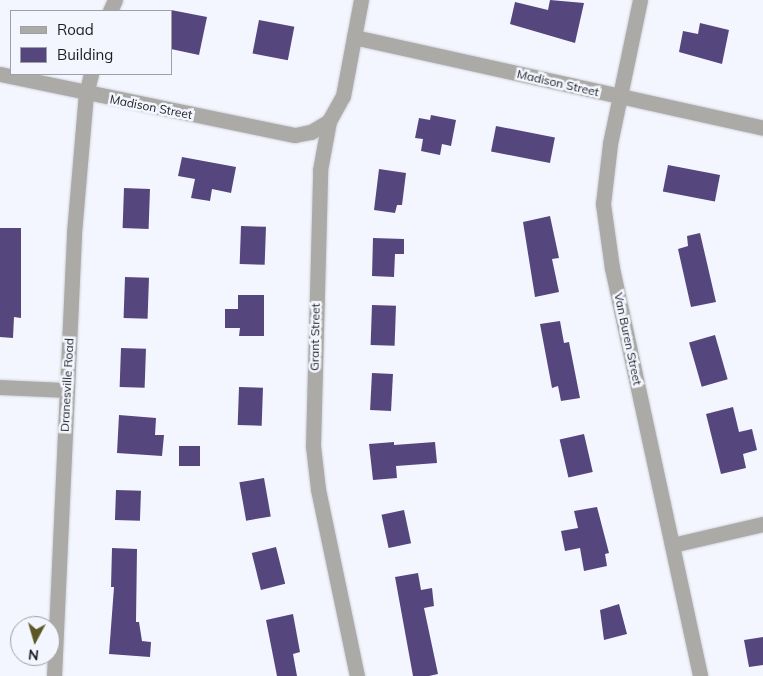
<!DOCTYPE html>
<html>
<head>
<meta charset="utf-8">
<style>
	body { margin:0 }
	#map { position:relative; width:763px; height:676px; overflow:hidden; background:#f3f6fe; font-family:Mulish,sans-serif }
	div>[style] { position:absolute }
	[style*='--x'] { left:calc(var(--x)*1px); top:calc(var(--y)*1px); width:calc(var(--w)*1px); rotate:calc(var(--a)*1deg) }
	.building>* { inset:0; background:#56467e; transform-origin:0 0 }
	.roads { filter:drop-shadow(0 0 1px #d1d3db) drop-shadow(0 0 1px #d1d3db) }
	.minor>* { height:15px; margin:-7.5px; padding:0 7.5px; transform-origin:7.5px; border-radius:7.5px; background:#abaaa6 }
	span { translate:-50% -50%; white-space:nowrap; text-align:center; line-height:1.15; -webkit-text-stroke:5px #f3f6fe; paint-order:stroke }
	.street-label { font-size:12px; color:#1c1d21 }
	.legend { position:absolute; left:10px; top:10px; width:162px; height:65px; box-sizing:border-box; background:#f3f6fe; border:1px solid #9d9fa6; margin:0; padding:6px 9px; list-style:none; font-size:15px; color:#1c1d21 }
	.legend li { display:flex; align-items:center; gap:10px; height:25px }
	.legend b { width:25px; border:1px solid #9d9fa6 }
	.north { position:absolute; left:10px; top:616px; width:50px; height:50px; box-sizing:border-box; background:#f3f6fe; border:1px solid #9d9fa6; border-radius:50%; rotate:186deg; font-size:14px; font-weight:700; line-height:20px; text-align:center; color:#1c1d21 }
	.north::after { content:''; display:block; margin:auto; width:18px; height:22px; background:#5d5925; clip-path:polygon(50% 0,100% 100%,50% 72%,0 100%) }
</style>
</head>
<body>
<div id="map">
	<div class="building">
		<div style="clip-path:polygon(550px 0,584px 3px,575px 43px,510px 24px,515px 2px,548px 10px)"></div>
		<div style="clip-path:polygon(171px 10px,207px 17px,199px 55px,171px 49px)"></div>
		<div style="left:259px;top:20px;width:36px;height:34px;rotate:11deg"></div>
		<div style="clip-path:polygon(700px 23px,729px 30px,722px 64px,679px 52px,683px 31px,698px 34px)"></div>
		<div style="clip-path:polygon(431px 115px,456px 120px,451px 146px,442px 144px,440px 155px,421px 151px,423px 139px,415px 138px,419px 118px,430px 120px)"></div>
		<div style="left:496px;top:126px;width:60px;height:26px;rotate:11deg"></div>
		<div style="clip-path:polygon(182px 157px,236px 167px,231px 193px,212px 189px,210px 201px,191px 198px,195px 179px,178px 176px)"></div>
		<div style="left:668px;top:165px;width:53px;height:27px;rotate:11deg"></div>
		<div style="clip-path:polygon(379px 169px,406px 173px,402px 205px,397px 205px,395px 213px,374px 210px)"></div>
		<div style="left:124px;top:188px;width:26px;height:40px;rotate:2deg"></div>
		<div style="clip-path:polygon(550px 216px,559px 258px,552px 259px,559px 292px,535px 297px,523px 222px)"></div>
		<div style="left:241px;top:226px;width:25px;height:38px;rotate:2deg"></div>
		<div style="clip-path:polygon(0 228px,21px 228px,21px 318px,14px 317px,13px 338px,0 337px)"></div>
		<div style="clip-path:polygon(700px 233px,716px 302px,691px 307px,678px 249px,688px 246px,687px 236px)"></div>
		<div style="clip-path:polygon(373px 238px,404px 239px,404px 254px,395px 254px,394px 277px,372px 276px)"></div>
		<div style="left:125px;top:277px;width:24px;height:41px;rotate:2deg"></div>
		<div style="clip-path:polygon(238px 295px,264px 295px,264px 336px,239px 336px,240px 328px,225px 328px,225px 309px,238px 309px)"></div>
		<div style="left:372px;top:305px;width:24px;height:40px;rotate:2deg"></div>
		<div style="clip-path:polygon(560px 321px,564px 343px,569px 342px,580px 398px,561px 401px,558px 386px,552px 388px,540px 324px)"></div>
		<div style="left:715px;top:335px;width:46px;height:27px;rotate:74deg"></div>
		<div style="left:121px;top:348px;width:25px;height:39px;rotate:2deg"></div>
		<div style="left:372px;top:373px;width:21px;height:37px;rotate:3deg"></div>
		<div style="left:239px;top:387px;width:24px;height:38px;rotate:2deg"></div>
		<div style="clip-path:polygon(733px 407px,739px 432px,752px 429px,757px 450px,743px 454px,746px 468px,721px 474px,706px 414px)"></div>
		<div style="clip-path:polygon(119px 415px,156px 418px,155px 435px,164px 435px,162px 456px,117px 453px)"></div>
		<div style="left:584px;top:434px;width:39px;height:25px;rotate:77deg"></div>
		<div style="clip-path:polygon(394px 442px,394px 445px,435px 442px,437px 463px,396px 466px,397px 478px,373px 480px,369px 444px)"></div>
		<div style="left:179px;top:446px;width:21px;height:20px"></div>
		<div style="left:264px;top:478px;width:39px;height:25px;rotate:80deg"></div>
		<div style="left:116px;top:490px;width:25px;height:30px;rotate:2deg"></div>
		<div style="clip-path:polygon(597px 507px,609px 553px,605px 554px,607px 566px,584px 571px,580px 548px,565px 551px,561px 531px,578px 528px,574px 511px)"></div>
		<div style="left:404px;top:510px;width:34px;height:23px;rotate:78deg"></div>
		<div style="left:276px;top:547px;width:38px;height:25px;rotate:76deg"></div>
		<div style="clip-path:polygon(112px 548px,137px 549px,136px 622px,139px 622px,142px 641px,151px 642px,150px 657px,109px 654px,114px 587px,111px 587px)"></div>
		<div style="clip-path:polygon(418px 573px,421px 590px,432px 588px,434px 606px,424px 608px,438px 674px,429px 676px,413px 676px,395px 577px)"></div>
		<div style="clip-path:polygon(619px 604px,627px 634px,604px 640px,600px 610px)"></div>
		<div style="clip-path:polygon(293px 614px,300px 652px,293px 654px,297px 676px,277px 676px,266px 620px)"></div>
		<div style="clip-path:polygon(763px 637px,763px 665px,749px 667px,744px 640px)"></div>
	</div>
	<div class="roads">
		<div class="minor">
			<div style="--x:640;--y:0;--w:147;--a:101.8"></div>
			<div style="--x:610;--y:144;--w:60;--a:96.7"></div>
			<div style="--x:603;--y:204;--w:65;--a:82"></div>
			<div style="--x:612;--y:268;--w:417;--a:77.8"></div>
			<div style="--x:110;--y:11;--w:12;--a:-66"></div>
			<div style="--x:354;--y:37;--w:419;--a:12.5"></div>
			<div style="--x:0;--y:74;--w:301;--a:11.7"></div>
			<div style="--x:295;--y:135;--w:16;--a:-11"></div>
			<div style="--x:311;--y:132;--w:21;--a:-31"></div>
			<div style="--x:0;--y:387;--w:67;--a:2.6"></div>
			<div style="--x:672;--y:545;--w:93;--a:-13"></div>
			<div style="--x:54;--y:676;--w:443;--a:-87.4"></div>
			<div style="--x:74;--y:233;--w:140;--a:-85.1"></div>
			<div style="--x:86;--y:94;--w:21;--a:-76"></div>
			<div style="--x:357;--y:676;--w:191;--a:-101.8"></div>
			<div style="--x:318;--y:489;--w:43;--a:-96.6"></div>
			<div style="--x:313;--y:446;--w:276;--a:-88.5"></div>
			<div style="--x:320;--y:170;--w:50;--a:-79.6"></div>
			<div style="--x:329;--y:121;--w:29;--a:-61"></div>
			<div style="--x:343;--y:96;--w:98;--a:-79.4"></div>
		</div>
	</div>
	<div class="street-label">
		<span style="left:558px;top:83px;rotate:13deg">Madison Street</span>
		<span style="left:151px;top:107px;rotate:11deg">Madison Street</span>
		<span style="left:315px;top:337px;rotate:-89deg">Grant Street</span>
		<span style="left:628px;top:339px;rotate:78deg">Van Buren Street</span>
		<span style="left:67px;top:385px;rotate:-87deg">Dranesville Road</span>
	</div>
	<ul class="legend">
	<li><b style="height:6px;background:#abaaa6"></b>Road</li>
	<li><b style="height:14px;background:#56467e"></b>Building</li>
	</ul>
	<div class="north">N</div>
</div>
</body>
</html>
